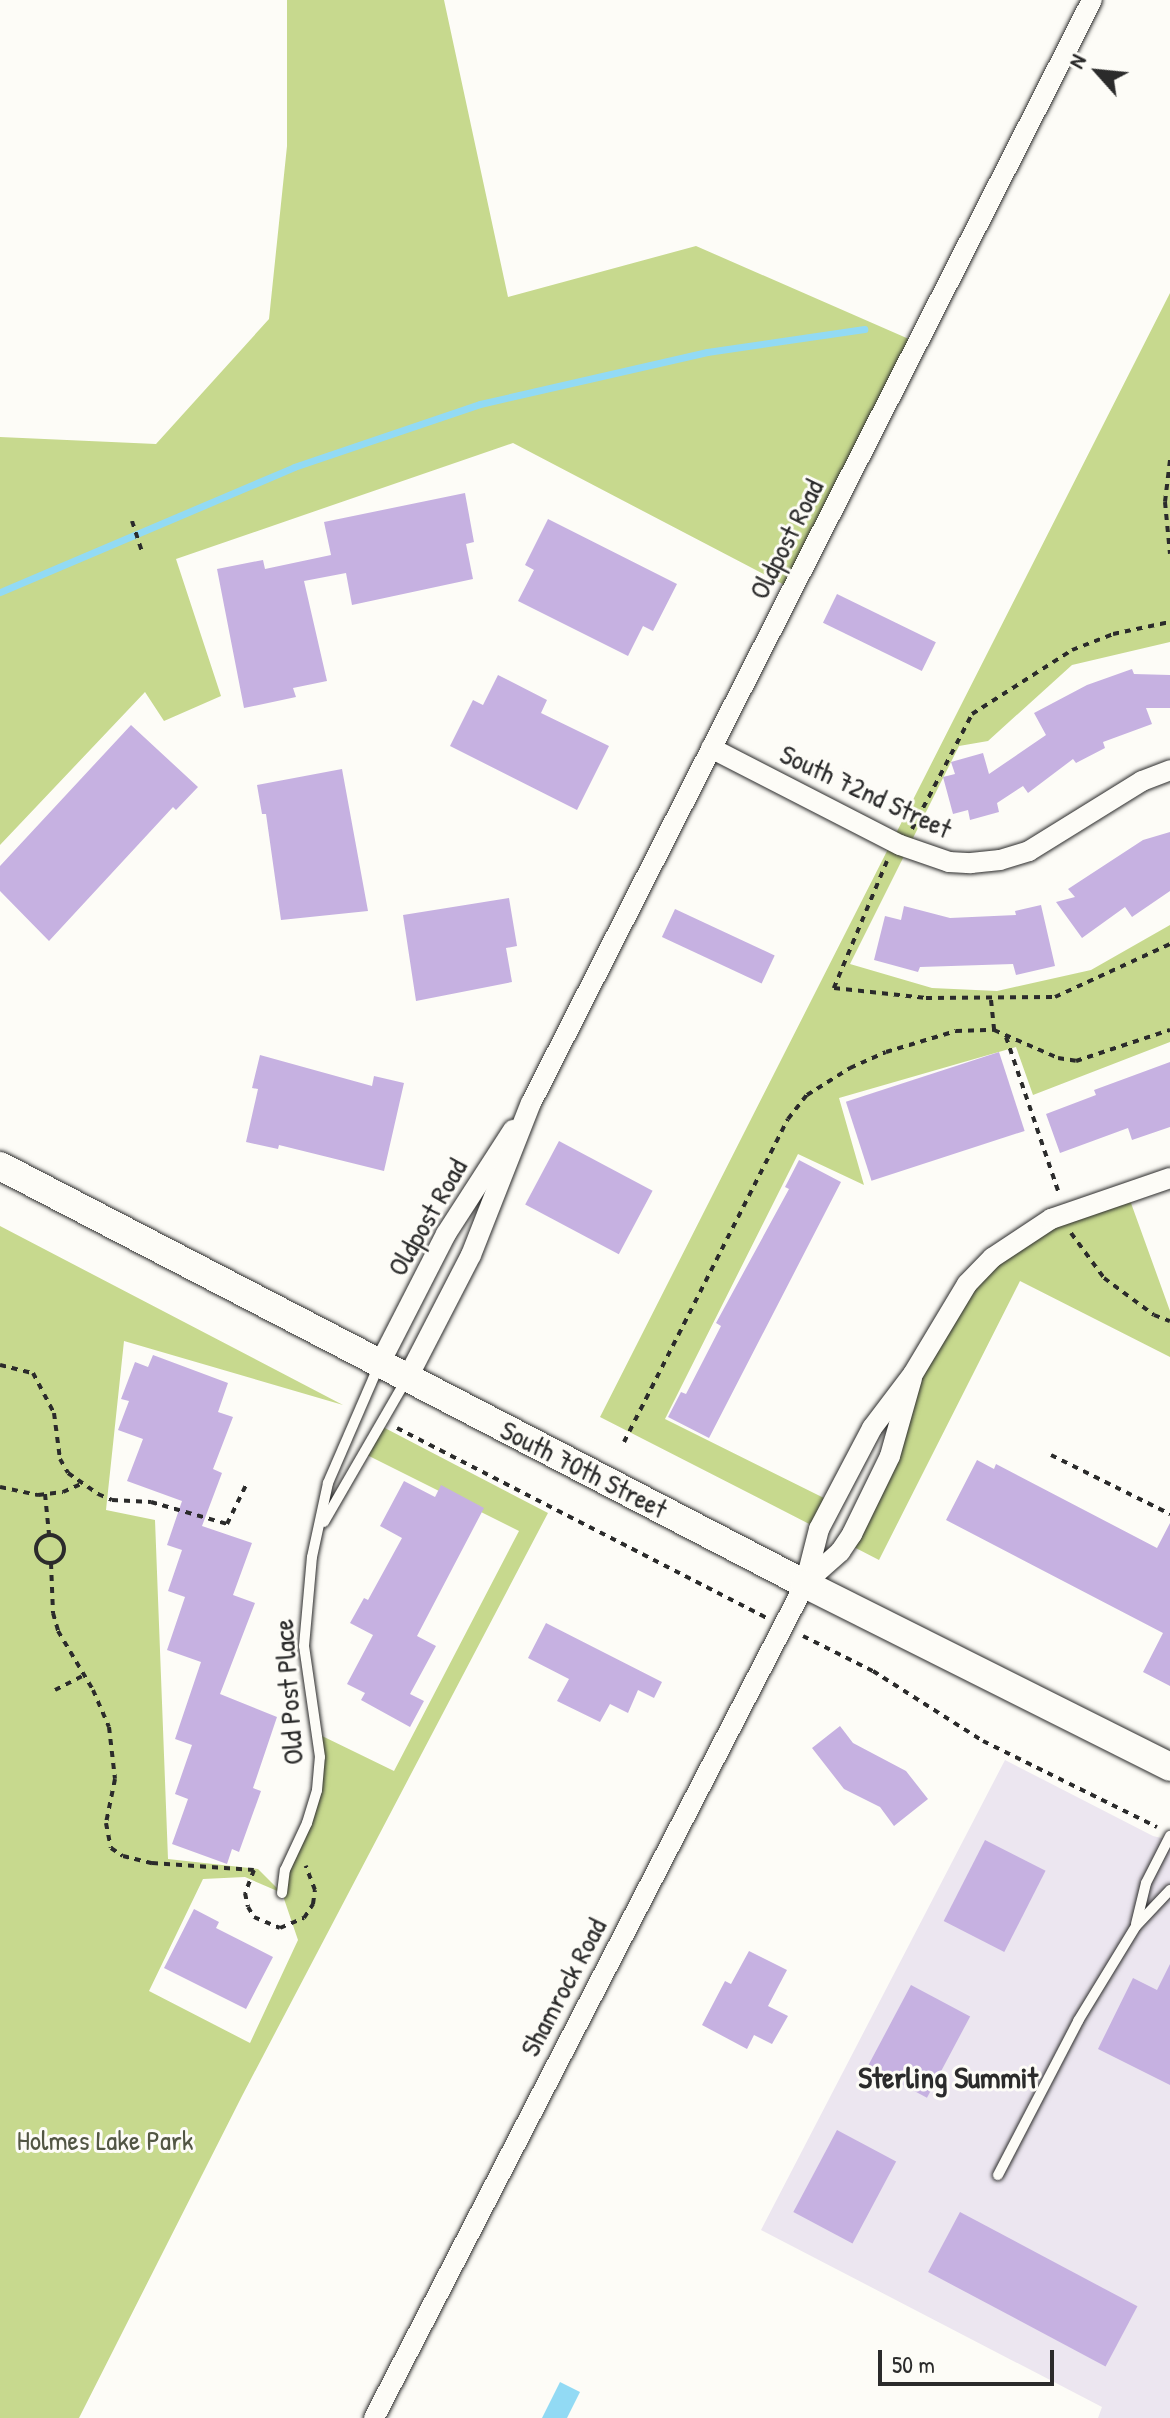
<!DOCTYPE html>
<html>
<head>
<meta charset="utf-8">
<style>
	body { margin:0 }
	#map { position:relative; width:1170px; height:2418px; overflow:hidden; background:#fdfcf7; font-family:"Patrick Hand",sans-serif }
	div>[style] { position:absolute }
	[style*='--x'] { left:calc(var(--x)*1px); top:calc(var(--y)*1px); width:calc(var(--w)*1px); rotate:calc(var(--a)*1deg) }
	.built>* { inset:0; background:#ece6f0 }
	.green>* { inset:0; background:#c7d98e }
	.water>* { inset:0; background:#92daf4 }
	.stream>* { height:7px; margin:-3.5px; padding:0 3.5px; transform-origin:3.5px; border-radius:3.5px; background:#92daf4 }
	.building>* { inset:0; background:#c6b1e1; transform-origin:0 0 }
	.path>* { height:4px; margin-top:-2px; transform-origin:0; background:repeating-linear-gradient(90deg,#2b2b2b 0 6px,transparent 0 12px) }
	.path>.ring { margin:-2px; padding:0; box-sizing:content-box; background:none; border:4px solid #2b2b2b; border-radius:50% }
	.roads { filter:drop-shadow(0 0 2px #2b2b2b) drop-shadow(0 0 2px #2b2b2b) }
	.lane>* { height:10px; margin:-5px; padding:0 5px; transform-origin:5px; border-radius:5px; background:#fdfcf7 }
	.street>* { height:20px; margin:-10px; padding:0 10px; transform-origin:10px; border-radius:10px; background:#fdfcf7 }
	.secondary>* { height:28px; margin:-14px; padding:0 14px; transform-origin:14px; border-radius:14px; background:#fdfcf7 }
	span { translate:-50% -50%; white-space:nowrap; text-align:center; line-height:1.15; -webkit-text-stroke:6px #fdfcf7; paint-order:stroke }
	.street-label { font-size:28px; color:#2b2b2b }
	.park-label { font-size:28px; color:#525644 }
	.neighbourhood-label { font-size:30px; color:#2b2b2b; font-weight:700 }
	.north { position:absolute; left:1058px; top:32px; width:80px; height:80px; -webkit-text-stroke:6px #fdfcf7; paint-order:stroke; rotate:297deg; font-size:22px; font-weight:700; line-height:32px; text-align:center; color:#2b2b2b }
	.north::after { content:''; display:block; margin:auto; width:28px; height:36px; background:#2b2b2b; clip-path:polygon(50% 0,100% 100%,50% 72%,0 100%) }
	.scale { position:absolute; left:878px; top:2350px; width:176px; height:36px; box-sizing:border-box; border:4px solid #2b2b2b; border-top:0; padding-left:10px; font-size:24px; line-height:28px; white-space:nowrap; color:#2b2b2b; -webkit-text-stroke:6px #fdfcf7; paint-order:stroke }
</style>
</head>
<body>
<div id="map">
	<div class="built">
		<div style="clip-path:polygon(1005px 1760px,1153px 1836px,1170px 1840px,1170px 2418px,1098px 2418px,1102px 2407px,761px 2230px)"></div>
	</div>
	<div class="green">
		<div style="clip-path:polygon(287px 0,444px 0,508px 297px,696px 246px,918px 343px,792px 589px,513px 443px,176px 559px,221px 696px,164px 721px,145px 692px,0 845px,0 437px,156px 444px,269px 319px,287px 146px)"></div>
		<div style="clip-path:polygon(1170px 293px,1170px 642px,1072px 665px,988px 741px,959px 746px,850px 964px,932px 988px,997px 991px,1091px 970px,1170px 925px,1170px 1042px,1033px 1095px,1016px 1047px,839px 1098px,864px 1185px,798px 1154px,665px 1419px,832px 1502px,819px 1529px,600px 1417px)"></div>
		<div style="clip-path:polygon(1127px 1192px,1170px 1311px,1170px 1357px,1020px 1281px,879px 1560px,846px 1543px,913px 1374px,992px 1258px)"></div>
		<div style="clip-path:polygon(evenodd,0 1226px,343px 1405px,124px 1341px,106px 1510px,155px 1520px,168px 1859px,258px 1869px,281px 1892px,317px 1790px,318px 1734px,394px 1771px,519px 1531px,365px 1454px,381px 1426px,548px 1513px,242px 2096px,79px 2418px,0 2418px,0 1226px,245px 1877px,282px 1893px,298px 1940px,250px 2043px,149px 1991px,203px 1879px,245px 1877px)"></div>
	</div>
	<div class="water">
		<div style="clip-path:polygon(560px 2382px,580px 2392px,567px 2418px,542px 2418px)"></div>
	</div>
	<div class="stream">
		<div style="--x:0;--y:592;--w:319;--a:-23"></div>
		<div style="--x:294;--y:467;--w:196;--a:-18.7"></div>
		<div style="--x:480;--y:404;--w:233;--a:-12.9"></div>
		<div style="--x:707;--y:352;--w:159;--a:-8.3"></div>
	</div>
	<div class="building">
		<div style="clip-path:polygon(465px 493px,474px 542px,466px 544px,473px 579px,352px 605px,346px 573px,304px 581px,327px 681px,293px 688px,296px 697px,244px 708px,217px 569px,263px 560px,265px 569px,331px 555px,324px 522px)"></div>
		<div style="clip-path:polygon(548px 519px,677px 584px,653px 631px,643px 626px,628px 656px,518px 601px,534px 570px,525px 565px)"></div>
		<div style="left:837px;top:594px;width:110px;height:32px;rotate:26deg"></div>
		<div style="clip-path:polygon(1132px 669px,1134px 674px,1170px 675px,1170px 708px,1146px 708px,1152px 724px,1103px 742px,1105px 748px,1076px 763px,1073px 759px,1028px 793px,1023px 786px,997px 803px,999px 812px,970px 820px,968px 810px,953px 814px,943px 777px,955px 774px,951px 762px,983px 753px,989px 774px,1046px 735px,1034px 713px,1087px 685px)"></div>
		<div style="clip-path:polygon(498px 675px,547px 700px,541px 713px,609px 746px,577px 810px,450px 746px,473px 700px,483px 705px)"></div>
		<div style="clip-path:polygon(131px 725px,198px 787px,176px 810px,173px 807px,49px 941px,0 891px,0 866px)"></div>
		<div style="clip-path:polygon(342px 769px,368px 911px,281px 920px,266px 814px,262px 814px,257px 785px)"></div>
		<div style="clip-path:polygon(1170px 832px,1170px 891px,1132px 917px,1125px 907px,1082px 938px,1056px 902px,1075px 897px,1068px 889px,1143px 840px)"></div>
		<div style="clip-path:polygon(509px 898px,517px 946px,506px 948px,512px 982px,416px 1001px,403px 915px)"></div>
		<div style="clip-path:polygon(1041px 905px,1055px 966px,1016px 975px,1013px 964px,920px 967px,918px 972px,874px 960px,885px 916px,901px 920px,904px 906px,950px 918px,1016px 915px,1015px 911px)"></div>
		<div style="left:675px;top:909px;width:110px;height:31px;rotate:25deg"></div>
		<div style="left:999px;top:1052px;width:83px;height:161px;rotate:72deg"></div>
		<div style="clip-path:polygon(260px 1055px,372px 1086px,374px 1076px,404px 1083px,384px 1171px,279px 1145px,278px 1149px,246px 1142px,258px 1089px,252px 1088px)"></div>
		<div style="clip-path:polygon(1170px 1062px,1170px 1127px,1132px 1140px,1128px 1128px,1060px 1153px,1046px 1114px,1096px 1095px,1094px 1090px)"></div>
		<div style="left:559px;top:1141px;width:106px;height:72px;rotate:28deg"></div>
		<div style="clip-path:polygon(799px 1160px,841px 1182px,709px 1438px,668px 1417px,681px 1392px,686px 1394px,721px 1326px,716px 1323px,789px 1189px,785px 1187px)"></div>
		<div style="clip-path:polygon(153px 1355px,228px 1383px,218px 1412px,233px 1417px,213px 1469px,222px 1473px,202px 1526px,252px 1543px,233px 1595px,255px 1603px,220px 1694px,277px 1717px,253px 1788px,261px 1791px,239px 1852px,232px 1849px,227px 1864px,172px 1844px,188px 1799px,175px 1794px,192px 1745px,175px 1739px,201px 1662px,167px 1650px,185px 1597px,168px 1591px,182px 1550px,167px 1545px,182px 1501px,127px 1481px,143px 1439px,118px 1430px,129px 1401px,121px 1399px,135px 1362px,148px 1367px)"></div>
		<div style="clip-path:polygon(977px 1460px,994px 1469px,996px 1464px,1157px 1548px,1170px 1523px,1170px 1686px,1143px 1672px,1163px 1633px,946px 1520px)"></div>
		<div style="clip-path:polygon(404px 1481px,435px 1497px,441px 1485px,484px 1508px,417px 1636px,436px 1646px,410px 1694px,424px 1701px,410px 1727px,361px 1700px,365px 1693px,347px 1684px,373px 1635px,350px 1623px,364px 1598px,368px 1600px,402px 1538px,380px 1526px)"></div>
		<div style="clip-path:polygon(546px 1623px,662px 1682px,654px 1698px,638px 1690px,628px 1713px,610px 1704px,600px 1722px,557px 1701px,569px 1679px,528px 1658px)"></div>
		<div style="clip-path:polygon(840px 1726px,853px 1743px,906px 1771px,928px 1799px,894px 1826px,880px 1807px,844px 1789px,812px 1748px)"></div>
		<div style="left:985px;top:1840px;width:68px;height:91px;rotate:27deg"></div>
		<div style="clip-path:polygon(194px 1909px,219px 1922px,216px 1928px,273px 1957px,246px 2009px,164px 1968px)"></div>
		<div style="clip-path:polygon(749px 1951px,787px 1970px,768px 2006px,788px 2016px,772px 2044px,754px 2035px,747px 2049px,702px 2025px,725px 1981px,731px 1984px)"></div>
		<div style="clip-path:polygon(1170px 1964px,1170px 2085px,1098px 2049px,1133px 1978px,1157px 1990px)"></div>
		<div style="left:911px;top:1985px;width:67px;height:92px;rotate:28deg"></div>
		<div style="left:837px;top:2130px;width:67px;height:93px;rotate:28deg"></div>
		<div style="left:960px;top:2212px;width:201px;height:68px;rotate:28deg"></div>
	</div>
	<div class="path">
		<div style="--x:1170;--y:460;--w:42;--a:96.8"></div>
		<div style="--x:1165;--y:502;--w:52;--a:84.5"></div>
		<div style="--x:132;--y:521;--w:32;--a:72"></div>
		<div style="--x:912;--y:829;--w:130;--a:-62.4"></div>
		<div style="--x:972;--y:714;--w:119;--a:-32.6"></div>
		<div style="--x:1072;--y:650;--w:44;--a:-21.3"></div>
		<div style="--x:1113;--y:634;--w:58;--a:-11.9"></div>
		<div style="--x:887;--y:861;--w:138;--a:112.7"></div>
		<div style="--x:834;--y:988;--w:93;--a:6.2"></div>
		<div style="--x:926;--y:998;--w:129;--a:-0.4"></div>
		<div style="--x:1055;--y:997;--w:127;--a:-24.7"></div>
		<div style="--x:991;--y:1000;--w:30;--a:84"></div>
		<div style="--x:1006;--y:1037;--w:166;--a:71.3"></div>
		<div style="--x:1071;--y:1233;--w:56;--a:53.7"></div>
		<div style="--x:1104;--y:1278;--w:62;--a:36.5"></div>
		<div style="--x:1154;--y:1315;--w:17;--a:21"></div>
		<div style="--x:0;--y:1365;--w:34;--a:14"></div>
		<div style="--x:33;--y:1373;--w:45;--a:62.3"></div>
		<div style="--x:54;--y:1413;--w:46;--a:82.6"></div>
		<div style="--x:60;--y:1459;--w:16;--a:60"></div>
		<div style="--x:68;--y:1473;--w:37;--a:35"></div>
		<div style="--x:98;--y:1494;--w:15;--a:23"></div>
		<div style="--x:112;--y:1500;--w:39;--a:3"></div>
		<div style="--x:151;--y:1502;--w:79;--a:16.1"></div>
		<div style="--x:227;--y:1524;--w:43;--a:-64"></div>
		<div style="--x:397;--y:1428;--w:415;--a:27.2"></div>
		<div style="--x:624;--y:1442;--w:362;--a:-63.1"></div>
		<div style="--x:788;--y:1119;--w:31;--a:-52"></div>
		<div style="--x:807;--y:1095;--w:51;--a:-32.1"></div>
		<div style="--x:850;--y:1068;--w:39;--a:-24"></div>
		<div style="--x:886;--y:1052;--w:73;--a:-16.7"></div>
		<div style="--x:956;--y:1031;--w:38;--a:-2"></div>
		<div style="--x:994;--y:1030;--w:70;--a:23.6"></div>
		<div style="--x:1058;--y:1058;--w:18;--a:9"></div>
		<div style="--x:1076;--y:1061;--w:99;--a:-18.3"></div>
		<div style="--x:1051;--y:1455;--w:133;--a:26.4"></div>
		<div style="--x:0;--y:1487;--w:39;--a:12"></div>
		<div style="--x:38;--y:1495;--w:25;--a:-7"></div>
		<div style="--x:63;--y:1492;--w:20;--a:-24"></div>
		<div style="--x:45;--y:1494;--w:40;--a:84.3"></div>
		<div class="ring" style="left:36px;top:1535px;width:24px;height:24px"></div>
		<div style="--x:51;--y:1563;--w:50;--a:87.7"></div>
		<div style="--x:53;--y:1613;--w:19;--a:74"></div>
		<div style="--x:58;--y:1631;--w:69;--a:59.3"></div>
		<div style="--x:93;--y:1690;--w:40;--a:66.6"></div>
		<div style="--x:109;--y:1727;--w:52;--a:83.4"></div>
		<div style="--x:115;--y:1779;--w:45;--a:101.6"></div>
		<div style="--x:106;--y:1823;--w:25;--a:79"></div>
		<div style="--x:111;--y:1848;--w:14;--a:34"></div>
		<div style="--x:123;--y:1856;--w:30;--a:14"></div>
		<div style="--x:152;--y:1863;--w:102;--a:3.9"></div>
		<div style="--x:254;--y:1870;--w:25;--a:111"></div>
		<div style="--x:245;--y:1893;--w:14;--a:78"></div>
		<div style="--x:248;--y:1907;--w:12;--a:59"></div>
		<div style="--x:254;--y:1917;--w:28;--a:23"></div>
		<div style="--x:280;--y:1928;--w:26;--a:-23"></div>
		<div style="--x:304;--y:1918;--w:17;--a:-57"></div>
		<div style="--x:313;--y:1904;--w:14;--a:-82"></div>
		<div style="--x:315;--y:1890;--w:26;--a:-111"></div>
		<div style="--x:803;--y:1636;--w:78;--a:26.6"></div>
		<div style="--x:873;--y:1671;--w:130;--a:32.5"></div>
		<div style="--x:983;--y:1741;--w:194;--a:26.3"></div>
		<div style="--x:55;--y:1690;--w:33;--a:-27"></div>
	</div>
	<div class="roads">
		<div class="lane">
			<div style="--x:324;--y:1522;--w:164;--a:-60"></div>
			<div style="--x:282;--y:1893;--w:23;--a:-83"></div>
			<div style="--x:285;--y:1870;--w:52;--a:-64.9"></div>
			<div style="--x:307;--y:1823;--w:34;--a:-73"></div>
			<div style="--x:317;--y:1790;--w:33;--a:-85"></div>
			<div style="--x:320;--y:1757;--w:112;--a:-98.2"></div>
			<div style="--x:304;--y:1646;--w:89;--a:-84.9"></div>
			<div style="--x:312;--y:1557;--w:76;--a:-77.8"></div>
			<div style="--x:328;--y:1483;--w:129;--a:-66.6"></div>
			<div style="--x:1136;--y:1924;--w:42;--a:-76.3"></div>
			<div style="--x:1146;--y:1883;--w:53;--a:-62.9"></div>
			<div style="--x:998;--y:2175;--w:174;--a:-62.5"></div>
			<div style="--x:1078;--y:2021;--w:111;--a:-58.6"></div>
			<div style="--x:1136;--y:1926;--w:50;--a:-46.6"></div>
		</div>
		<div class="street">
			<div style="--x:711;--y:748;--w:212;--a:27.2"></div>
			<div style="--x:900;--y:845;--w:52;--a:19.1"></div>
			<div style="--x:949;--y:862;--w:22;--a:3"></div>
			<div style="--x:971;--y:863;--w:29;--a:-6"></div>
			<div style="--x:1000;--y:860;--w:30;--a:-17"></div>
			<div style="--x:1029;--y:851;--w:133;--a:-31.8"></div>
			<div style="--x:1142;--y:781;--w:30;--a:-21"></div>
			<div style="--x:380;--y:1363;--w:145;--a:-62.9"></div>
			<div style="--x:446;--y:1234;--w:124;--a:-57.2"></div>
			<div style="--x:408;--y:1377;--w:137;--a:-62.7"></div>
			<div style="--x:471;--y:1255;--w:163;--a:-68.5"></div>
			<div style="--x:531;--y:1103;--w:1237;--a:-63.04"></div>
			<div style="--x:805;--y:1583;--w:47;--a:-41.5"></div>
			<div style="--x:840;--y:1552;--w:22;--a:-56"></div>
			<div style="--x:852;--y:1534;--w:87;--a:-64"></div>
			<div style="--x:890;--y:1456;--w:81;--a:-74.2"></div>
			<div style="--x:374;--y:2418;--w:939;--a:-62.67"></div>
			<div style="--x:805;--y:1584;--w:57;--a:-75.7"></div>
			<div style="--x:819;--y:1529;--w:114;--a:-62.3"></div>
			<div style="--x:872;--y:1428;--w:68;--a:-52.8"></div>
			<div style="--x:913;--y:1374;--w:105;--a:-59"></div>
			<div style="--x:967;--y:1284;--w:36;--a:-46"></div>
			<div style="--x:992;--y:1258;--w:71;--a:-33.5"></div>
			<div style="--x:1051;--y:1219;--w:126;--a:-19"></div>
		</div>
		<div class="secondary">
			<div style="--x:0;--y:1166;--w:907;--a:27.44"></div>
			<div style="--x:805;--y:1584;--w:408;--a:26.6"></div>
		</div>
	</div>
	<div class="street-label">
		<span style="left:786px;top:539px;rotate:-63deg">Oldpost Road</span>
		<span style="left:866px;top:791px;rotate:25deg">South 72nd Street</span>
		<span style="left:427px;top:1217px;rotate:-60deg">Oldpost Road</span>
		<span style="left:584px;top:1469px;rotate:27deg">South 70th Street</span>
		<span style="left:288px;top:1692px;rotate:-94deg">Old Post Place</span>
		<span style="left:563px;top:1987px;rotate:-62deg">Shamrock Road</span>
	</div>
	<div class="park-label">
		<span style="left:105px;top:2140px">Holmes Lake Park</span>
	</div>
	<div class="neighbourhood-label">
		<span style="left:948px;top:2077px">Sterling Summit</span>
	</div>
	<div class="north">N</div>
	<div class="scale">50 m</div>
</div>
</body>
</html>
